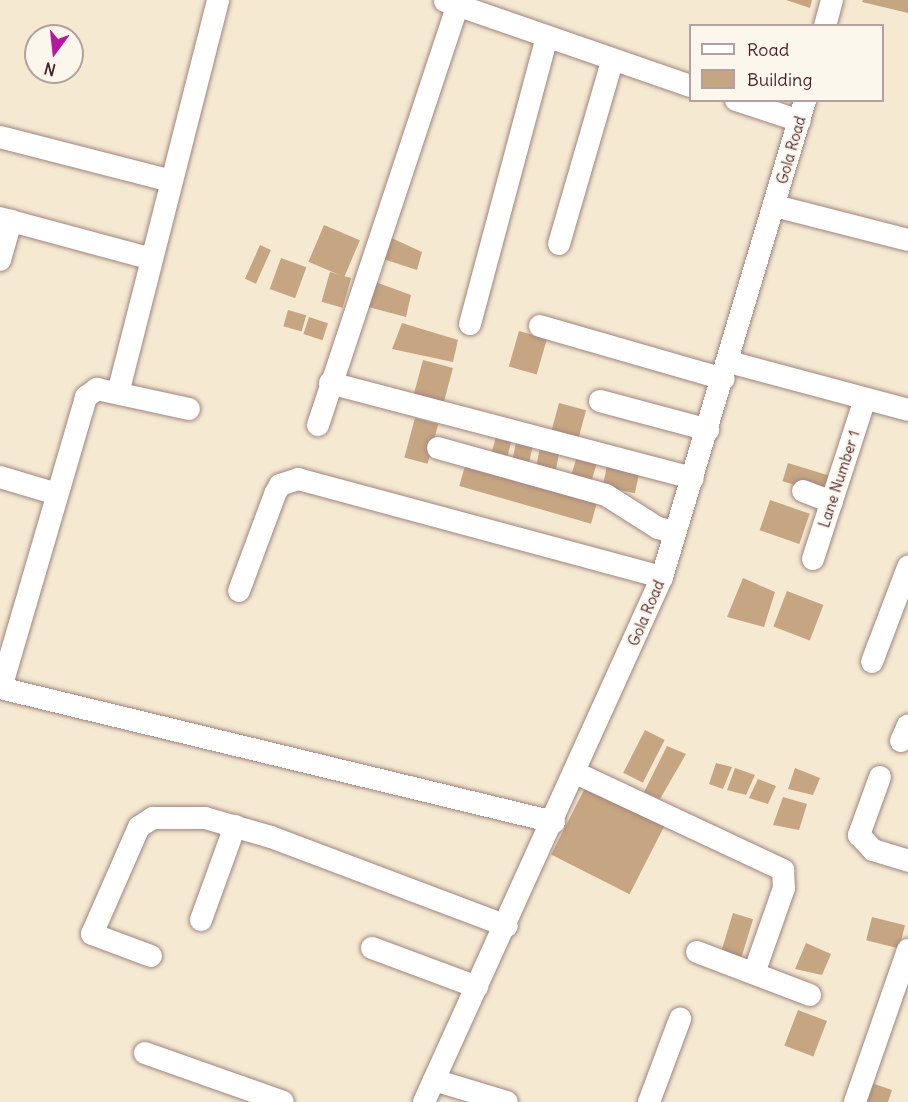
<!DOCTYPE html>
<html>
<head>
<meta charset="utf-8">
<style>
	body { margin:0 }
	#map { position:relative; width:908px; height:1102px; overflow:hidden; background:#f5e9d2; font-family:Delius,sans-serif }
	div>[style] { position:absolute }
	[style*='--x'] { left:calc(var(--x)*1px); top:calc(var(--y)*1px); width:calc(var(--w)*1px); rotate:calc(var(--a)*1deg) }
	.building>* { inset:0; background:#c6a582; transform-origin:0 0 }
	.roads { filter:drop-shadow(0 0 2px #a0847e) drop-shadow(0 0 2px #a0847e) }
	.minor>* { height:22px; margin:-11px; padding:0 11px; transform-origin:11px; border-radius:11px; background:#fff }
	span { translate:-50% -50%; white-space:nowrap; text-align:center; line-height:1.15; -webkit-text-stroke:4.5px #fbf7ec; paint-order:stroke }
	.street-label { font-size:15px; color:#4a1f2b }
	.legend { position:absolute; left:689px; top:24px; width:195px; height:78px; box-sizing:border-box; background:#fbf7ec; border:2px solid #b4a19f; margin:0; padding:8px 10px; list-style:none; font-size:18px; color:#4a1f2b }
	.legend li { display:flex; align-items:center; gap:12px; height:30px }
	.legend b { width:30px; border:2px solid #b4a19f }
	.north { position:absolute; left:24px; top:24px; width:60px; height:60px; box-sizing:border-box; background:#fbf7ec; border:2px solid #b4a19f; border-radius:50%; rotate:195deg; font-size:16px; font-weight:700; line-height:24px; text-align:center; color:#4a1f2b }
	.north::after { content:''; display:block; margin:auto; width:21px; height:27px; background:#b5179e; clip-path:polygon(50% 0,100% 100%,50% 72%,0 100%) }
</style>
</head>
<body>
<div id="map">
	<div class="building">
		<div style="clip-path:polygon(786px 0,812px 0,810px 8px)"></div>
		<div style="clip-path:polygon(863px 0,908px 0,908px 13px,862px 2px)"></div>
		<div style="left:324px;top:225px;width:39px;height:40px;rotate:23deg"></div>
		<div style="clip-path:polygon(385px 235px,422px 252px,417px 270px,377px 257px)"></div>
		<div style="left:260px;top:245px;width:12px;height:37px;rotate:24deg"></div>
		<div style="left:281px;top:258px;width:27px;height:33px;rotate:20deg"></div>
		<div style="left:330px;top:272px;width:22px;height:31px;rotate:16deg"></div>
		<div style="clip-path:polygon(370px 280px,411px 295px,406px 317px,361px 305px)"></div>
		<div style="left:288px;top:310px;width:19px;height:17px;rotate:16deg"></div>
		<div style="left:309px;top:317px;width:20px;height:18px;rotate:18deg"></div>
		<div style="clip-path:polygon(402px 323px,458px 340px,453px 362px,392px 349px)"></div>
		<div style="left:519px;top:331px;width:29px;height:37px;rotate:16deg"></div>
		<div style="left:423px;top:360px;width:31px;height:40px;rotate:15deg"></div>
		<div style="left:559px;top:403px;width:28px;height:34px;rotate:15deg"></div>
		<div style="left:415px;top:418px;width:24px;height:41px;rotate:15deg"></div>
		<div style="left:497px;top:433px;width:16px;height:27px;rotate:15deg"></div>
		<div style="left:517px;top:439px;width:17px;height:27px;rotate:13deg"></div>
		<div style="left:540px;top:447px;width:20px;height:25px;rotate:11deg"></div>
		<div style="left:578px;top:453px;width:21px;height:28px;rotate:17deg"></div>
		<div style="left:467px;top:459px;width:137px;height:28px;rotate:16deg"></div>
		<div style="left:608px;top:461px;width:33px;height:26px;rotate:12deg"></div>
		<div style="left:788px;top:463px;width:45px;height:19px;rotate:17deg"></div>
		<div style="left:770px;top:500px;width:42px;height:32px;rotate:19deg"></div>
		<div style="clip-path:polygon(743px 578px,775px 592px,764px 627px,727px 617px)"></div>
		<div style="left:787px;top:591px;width:39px;height:38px;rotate:21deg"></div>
		<div style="left:645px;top:730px;width:22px;height:48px;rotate:27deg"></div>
		<div style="clip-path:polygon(667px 746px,686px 754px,660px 799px,644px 792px)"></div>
		<div style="clip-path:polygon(716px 763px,732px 767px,723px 789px,709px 784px)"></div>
		<div style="clip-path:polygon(735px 768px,755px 775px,746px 795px,727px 790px)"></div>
		<div style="clip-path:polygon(795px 768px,820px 778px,813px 795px,788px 789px)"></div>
		<div style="clip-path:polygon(758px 779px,776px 786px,768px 804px,749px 798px)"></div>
		<div style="left:587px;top:784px;width:88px;height:79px;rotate:27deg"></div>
		<div style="clip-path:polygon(783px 797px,807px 804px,799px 830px,773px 825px)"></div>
		<div style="left:733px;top:913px;width:21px;height:46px;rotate:17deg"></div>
		<div style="left:872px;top:917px;width:34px;height:24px;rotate:14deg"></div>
		<div style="clip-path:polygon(806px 943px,831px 954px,822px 975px,795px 969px)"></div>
		<div style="left:798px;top:1010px;width:31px;height:38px;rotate:21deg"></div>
		<div style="clip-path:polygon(863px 1080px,892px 1090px,888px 1102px,859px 1102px)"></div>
	</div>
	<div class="roads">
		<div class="minor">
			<div style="--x:445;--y:1;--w:259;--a:19.1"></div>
			<div style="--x:825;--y:26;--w:27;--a:-75"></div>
			<div style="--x:736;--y:100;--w:67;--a:18.2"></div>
			<div style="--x:0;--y:137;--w:177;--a:14.4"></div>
			<div style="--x:775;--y:206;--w:137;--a:14.3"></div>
			<div style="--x:0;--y:218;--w:157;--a:15.1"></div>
			<div style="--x:559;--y:244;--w:191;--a:-73.8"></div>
			<div style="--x:0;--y:260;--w:41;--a:-74.2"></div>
			<div style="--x:470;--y:324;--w:297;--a:-75"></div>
			<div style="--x:540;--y:326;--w:191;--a:16.1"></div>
			<div style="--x:729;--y:362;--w:185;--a:15"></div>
			<div style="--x:330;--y:383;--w:375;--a:14.7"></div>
			<div style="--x:118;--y:393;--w:406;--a:-75.7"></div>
			<div style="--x:600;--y:401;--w:112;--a:15"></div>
			<div style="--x:318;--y:425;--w:443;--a:-71.6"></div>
			<div style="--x:438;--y:448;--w:174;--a:15.6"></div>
			<div style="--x:606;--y:495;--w:62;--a:32.4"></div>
			<div style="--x:658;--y:528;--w:17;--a:13"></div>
			<div style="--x:0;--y:477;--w:59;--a:16.6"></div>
			<div style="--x:803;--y:491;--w:31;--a:21"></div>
			<div style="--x:813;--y:559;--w:168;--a:-72"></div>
			<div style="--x:239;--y:591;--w:103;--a:-69.6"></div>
			<div style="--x:275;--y:494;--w:10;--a:-61"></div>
			<div style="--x:280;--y:485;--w:19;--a:-18"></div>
			<div style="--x:298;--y:479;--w:377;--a:15.1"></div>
			<div style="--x:872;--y:662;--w:102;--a:-69.2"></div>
			<div style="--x:0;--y:688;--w:570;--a:13.6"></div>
			<div style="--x:1;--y:688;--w:303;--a:-73.7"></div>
			<div style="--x:86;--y:397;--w:14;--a:-36"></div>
			<div style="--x:97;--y:389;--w:94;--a:12.3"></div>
			<div style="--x:901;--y:741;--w:17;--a:-66"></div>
			<div style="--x:576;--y:773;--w:229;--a:25.1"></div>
			<div style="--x:783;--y:870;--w:18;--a:87"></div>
			<div style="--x:784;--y:888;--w:90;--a:109.4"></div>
			<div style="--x:880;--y:777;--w:62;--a:109.9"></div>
			<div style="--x:859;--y:835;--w:21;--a:47"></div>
			<div style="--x:873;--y:850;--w:37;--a:17"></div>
			<div style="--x:201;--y:920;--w:100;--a:-70.1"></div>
			<div style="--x:372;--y:948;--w:112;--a:20.4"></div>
			<div style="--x:697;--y:952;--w:121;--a:20.8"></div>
			<div style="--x:151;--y:956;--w:63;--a:-159.6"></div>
			<div style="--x:92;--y:934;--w:117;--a:-66.3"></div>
			<div style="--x:139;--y:827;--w:17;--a:-33"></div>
			<div style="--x:153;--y:818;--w:52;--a:0"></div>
			<div style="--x:205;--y:818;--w:69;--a:16.1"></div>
			<div style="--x:271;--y:837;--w:252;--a:20.7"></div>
			<div style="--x:145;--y:1053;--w:146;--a:19.5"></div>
			<div style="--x:434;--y:1080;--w:76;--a:16.8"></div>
			<div style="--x:424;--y:1102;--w:576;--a:-65.61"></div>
			<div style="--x:662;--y:577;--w:498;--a:-73.3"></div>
			<div style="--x:649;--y:1102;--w:89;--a:-69.5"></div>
			<div style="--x:855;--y:1102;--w:161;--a:-70.8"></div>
		</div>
	</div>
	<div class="street-label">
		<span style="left:791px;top:150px;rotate:-74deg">Gola Road</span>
		<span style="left:839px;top:479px;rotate:-72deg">Lane Number 1</span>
		<span style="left:646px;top:613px;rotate:-67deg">Gola Road</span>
	</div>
	<ul class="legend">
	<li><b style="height:8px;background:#fff"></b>Road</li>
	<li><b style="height:16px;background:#c6a582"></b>Building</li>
	</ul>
	<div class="north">N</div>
</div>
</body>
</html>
